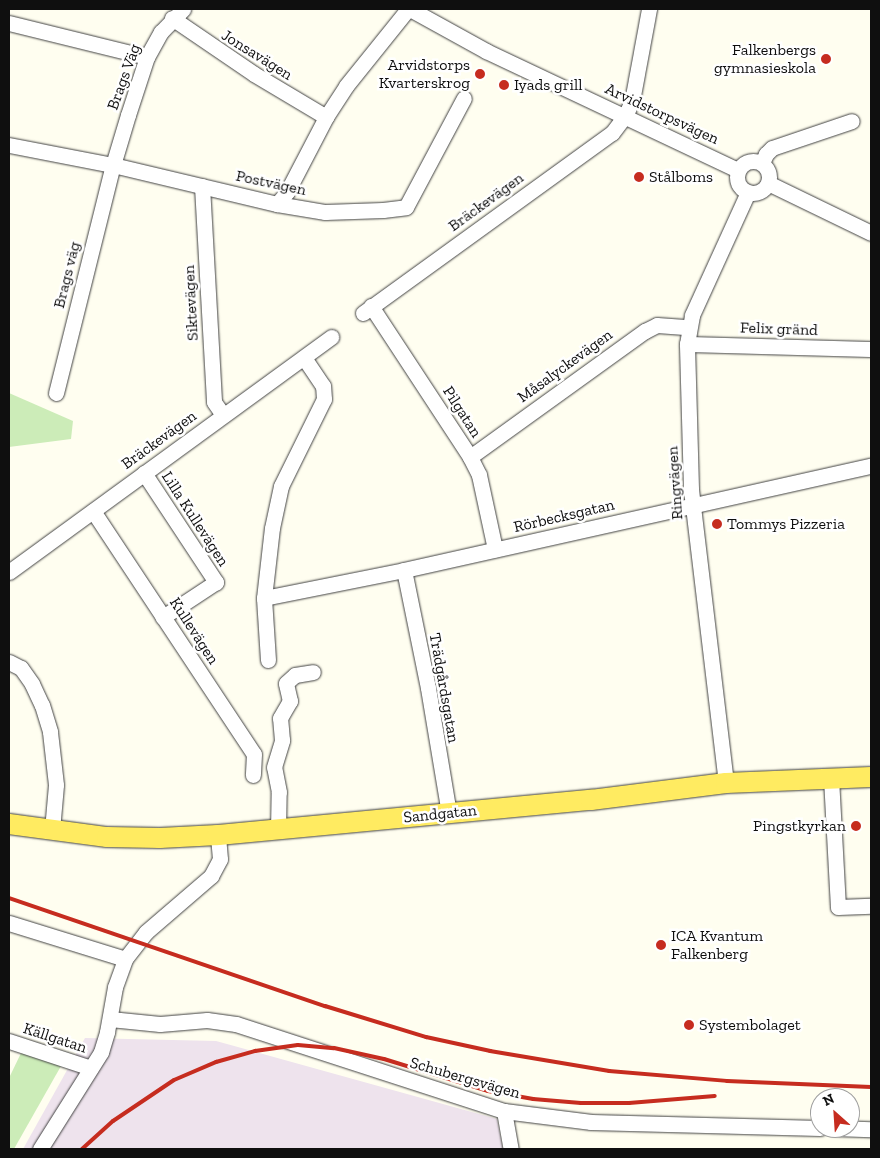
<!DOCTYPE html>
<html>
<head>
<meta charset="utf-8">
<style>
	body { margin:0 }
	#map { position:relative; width:880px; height:1158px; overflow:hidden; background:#fffef0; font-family:"Zilla Slab",serif }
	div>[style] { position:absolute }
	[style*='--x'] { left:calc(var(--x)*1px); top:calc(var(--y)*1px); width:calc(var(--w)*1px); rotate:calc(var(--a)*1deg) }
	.industrial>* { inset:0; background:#eee3ed }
	.green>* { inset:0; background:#ccecb8 }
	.roads { filter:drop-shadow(0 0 1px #424242) drop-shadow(0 0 1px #424242) }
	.minor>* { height:15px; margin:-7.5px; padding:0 7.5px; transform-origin:7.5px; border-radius:7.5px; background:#fff }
	.minor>.ring { margin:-7.5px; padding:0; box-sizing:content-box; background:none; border:15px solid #fff; border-radius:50% }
	.major>* { height:20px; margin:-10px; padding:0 10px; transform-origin:10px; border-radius:10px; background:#ffeb61 }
	.rail>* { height:4px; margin:-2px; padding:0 2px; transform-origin:2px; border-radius:2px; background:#c62c1f }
	.dots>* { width:14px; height:14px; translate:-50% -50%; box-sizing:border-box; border:2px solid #fff; border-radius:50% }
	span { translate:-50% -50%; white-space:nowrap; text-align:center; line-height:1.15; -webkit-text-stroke:5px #fff; paint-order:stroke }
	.poi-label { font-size:16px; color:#0f0f0f }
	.right { translate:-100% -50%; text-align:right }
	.left { translate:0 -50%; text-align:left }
	.street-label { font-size:16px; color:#0f0f0f }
	.frame { position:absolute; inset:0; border:10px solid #0f0f0f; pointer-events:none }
	.north { position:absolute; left:810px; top:1088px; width:50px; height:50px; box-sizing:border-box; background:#fff; border:1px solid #9f9f9f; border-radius:50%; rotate:334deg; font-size:14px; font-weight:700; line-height:20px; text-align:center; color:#0f0f0f }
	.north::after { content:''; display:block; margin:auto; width:18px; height:22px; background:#c62c1f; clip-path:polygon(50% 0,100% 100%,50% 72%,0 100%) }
</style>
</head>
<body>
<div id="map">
	<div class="industrial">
		<div style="clip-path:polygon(85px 1038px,216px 1041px,497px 1119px,503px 1149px,23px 1149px)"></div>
	</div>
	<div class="green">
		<div style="clip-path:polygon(9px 393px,73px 421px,71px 439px,9px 447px)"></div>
		<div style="clip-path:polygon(23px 1049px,61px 1066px,14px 1149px,9px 1149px,9px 1078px)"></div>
	</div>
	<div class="roads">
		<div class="minor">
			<div style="--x:410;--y:9;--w:87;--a:28.9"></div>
			<div style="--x:486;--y:51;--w:279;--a:25.3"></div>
			<div style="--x:172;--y:18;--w:99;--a:34.3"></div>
			<div style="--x:254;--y:74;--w:84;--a:30.8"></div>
			<div style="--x:9;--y:23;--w:142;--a:13.8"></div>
			<div style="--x:9;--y:145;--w:106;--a:10.9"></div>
			<div style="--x:113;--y:165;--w:169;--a:13.4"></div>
			<div style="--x:277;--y:204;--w:49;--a:9.5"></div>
			<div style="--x:325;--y:212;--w:58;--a:-2"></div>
			<div style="--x:383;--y:210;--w:23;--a:-7"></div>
			<div style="--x:406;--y:207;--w:123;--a:-62"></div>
			<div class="ring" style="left:737px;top:161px;width:17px;height:17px"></div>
			<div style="--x:762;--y:163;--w:10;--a:-66"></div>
			<div style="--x:766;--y:154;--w:8;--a:-45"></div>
			<div style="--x:772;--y:148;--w:84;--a:-18.6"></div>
			<div style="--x:768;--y:183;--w:114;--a:25.9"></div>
			<div style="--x:202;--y:186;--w:216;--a:86.8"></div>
			<div style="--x:214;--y:402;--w:16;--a:55"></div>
			<div style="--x:277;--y:204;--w:16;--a:-50"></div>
			<div style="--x:287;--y:192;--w:85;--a:-62.5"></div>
			<div style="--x:326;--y:117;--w:37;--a:-57"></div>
			<div style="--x:346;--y:86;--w:99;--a:-51.2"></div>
			<div style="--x:371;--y:306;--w:181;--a:56.7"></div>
			<div style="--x:470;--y:457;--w:20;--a:63"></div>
			<div style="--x:479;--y:475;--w:76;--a:77.8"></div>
			<div style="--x:363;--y:313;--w:307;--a:-35.9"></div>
			<div style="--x:612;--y:133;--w:21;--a:-53"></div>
			<div style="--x:625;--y:116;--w:17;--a:-65"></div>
			<div style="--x:632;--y:101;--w:94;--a:-79.5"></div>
			<div style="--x:687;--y:344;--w:184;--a:1.6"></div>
			<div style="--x:56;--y:393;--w:235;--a:-76"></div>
			<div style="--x:113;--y:165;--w:52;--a:-73.3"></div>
			<div style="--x:128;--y:115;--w:61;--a:-71.9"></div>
			<div style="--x:147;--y:57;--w:29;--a:-61"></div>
			<div style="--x:161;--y:32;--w:32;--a:-46"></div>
			<div style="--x:470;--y:457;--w:216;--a:-35.8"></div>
			<div style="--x:645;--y:331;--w:13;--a:-27"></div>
			<div style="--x:657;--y:325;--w:31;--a:4"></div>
			<div style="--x:144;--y:473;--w:131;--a:56.6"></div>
			<div style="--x:216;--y:582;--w:64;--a:146.6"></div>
			<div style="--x:93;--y:511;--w:291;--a:56.5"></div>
			<div style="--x:254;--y:754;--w:21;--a:93"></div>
			<div style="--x:404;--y:570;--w:120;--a:78.5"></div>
			<div style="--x:428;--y:688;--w:127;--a:80.5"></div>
			<div style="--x:9;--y:572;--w:399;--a:-36.1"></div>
			<div style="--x:264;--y:598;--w:143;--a:-11.3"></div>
			<div style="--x:404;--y:570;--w:478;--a:-12.6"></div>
			<div style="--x:268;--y:660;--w:62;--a:-93.7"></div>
			<div style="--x:264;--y:598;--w:70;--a:-83.5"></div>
			<div style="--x:272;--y:528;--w:43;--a:-77.9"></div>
			<div style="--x:281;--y:486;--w:97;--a:-63.7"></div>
			<div style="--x:324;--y:399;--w:13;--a:-94"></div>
			<div style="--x:323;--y:386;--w:34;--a:-124"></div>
			<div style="--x:9;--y:662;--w:13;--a:27"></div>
			<div style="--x:21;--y:668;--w:19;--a:55"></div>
			<div style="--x:32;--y:684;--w:23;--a:65"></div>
			<div style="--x:42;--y:705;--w:28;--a:73"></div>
			<div style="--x:50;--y:732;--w:53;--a:83.5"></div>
			<div style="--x:56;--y:785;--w:45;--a:95.1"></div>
			<div style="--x:831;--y:778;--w:129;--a:86.9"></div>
			<div style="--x:838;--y:907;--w:33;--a:-2"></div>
			<div style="--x:726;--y:783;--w:296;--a:-96.8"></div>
			<div style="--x:691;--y:489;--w:145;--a:-91.6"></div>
			<div style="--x:687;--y:344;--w:29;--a:-80"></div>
			<div style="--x:692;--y:315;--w:135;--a:-65.5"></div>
			<div style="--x:278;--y:831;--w:39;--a:-89"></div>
			<div style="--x:279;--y:792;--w:25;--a:-101"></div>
			<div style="--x:274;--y:767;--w:28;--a:-73"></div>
			<div style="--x:282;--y:740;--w:22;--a:-95"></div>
			<div style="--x:280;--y:718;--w:20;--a:-60"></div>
			<div style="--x:290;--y:701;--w:18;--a:-103"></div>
			<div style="--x:286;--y:683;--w:12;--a:-42"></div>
			<div style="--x:295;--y:675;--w:18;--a:-9"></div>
			<div style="--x:9;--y:923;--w:121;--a:17.2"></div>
			<div style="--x:110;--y:1019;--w:50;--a:5.7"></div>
			<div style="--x:160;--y:1024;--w:47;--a:-4.9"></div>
			<div style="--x:207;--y:1020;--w:29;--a:8"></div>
			<div style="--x:236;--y:1024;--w:282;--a:18"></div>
			<div style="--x:504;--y:1111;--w:88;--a:7.2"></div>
			<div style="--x:591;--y:1122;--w:229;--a:1.5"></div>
			<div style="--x:9;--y:1041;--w:86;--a:18.2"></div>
			<div style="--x:504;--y:1111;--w:39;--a:80"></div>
			<div style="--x:834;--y:1128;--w:37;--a:2"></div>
			<div style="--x:40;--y:1149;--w:115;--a:-57.8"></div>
			<div style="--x:101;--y:1052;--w:21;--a:-73"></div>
			<div style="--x:107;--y:1032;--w:46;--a:-79.9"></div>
			<div style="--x:115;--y:987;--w:30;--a:-70"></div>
			<div style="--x:125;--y:959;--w:34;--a:-52"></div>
			<div style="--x:146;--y:932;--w:86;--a:-40.7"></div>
			<div style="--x:211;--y:876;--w:19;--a:-62"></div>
			<div style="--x:220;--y:859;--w:24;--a:-95"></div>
		</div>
		<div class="major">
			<div style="--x:9;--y:824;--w:99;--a:7.6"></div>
			<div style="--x:107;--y:837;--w:53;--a:1.1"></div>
			<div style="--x:160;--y:838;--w:58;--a:-3"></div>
			<div style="--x:218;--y:835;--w:375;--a:-5.4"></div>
			<div style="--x:591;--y:800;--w:136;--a:-7.2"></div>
			<div style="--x:726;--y:783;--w:145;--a:-2.4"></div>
		</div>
	</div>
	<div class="rail">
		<div style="--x:9;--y:898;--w:334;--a:18.9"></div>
		<div style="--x:325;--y:1006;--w:106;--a:17.1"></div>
		<div style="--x:426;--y:1037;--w:66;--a:12.3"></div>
		<div style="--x:490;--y:1051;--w:121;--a:9.5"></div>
		<div style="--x:609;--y:1071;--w:118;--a:4.8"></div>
		<div style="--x:727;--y:1081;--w:144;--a:2.4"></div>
		<div style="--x:82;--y:1149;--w:42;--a:-42.1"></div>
		<div style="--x:113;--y:1121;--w:73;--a:-33.9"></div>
		<div style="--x:174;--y:1080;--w:46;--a:-23.2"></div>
		<div style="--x:216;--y:1062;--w:41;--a:-15.8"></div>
		<div style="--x:255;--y:1051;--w:43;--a:-7.9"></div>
		<div style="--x:298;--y:1045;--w:36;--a:5"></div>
		<div style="--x:334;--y:1048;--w:51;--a:12.4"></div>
		<div style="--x:384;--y:1059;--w:109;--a:17.1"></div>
		<div style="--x:488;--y:1091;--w:46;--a:10.1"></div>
		<div style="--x:533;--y:1099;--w:48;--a:4.8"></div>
		<div style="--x:581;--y:1103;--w:48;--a:0"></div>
		<div style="--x:629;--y:1103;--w:86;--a:-4.7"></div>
	</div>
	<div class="dots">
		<div style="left:826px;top:59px;background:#c62c1f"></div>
		<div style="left:480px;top:74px;background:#c62c1f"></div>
		<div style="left:504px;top:85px;background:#c62c1f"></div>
		<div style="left:639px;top:177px;background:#c62c1f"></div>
		<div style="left:717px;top:524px;background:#c62c1f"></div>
		<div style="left:856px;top:826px;background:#c62c1f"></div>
		<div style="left:661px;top:945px;background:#c62c1f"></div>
		<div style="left:689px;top:1025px;background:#c62c1f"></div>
	</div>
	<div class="poi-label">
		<span class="right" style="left:816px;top:59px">Falkenbergs<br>gymnasieskola</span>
		<span class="right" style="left:470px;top:74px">Arvidstorps<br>Kvarterskrog</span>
		<span class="left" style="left:514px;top:85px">Iyads grill</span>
		<span class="left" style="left:649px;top:177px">Stålboms</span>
		<span class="left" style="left:727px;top:524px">Tommys Pizzeria</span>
		<span class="right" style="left:846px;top:826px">Pingstkyrkan</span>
		<span class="left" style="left:671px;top:945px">ICA Kvantum<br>Falkenberg</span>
		<span class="left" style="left:699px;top:1025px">Systembolaget</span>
	</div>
	<div class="street-label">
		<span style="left:257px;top:55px;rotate:32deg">Jonsavägen</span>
		<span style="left:124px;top:77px;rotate:-70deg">Brags Väg</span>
		<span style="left:662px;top:114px;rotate:25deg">Arvidstorpsvägen</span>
		<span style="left:271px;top:183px;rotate:12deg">Postvägen</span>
		<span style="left:486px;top:202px;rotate:-36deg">Bräckevägen</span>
		<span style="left:67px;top:275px;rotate:-76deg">Brags väg</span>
		<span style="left:191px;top:303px;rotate:-93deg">Siktevägen</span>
		<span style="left:779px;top:329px;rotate:2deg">Felix gränd</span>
		<span style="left:565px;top:366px;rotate:-36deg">Måsalyckevägen</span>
		<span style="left:462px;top:412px;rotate:57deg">Pilgatan</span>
		<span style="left:159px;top:440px;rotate:-36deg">Bräckevägen</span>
		<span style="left:675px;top:483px;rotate:-94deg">Ringvägen</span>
		<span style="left:564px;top:516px;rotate:-13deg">Rörbecksgatan</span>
		<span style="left:195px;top:519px;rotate:57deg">Lilla Kullevägen</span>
		<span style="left:194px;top:631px;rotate:57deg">Kullevägen</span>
		<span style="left:444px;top:688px;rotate:80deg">Trädgårdsgatan</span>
		<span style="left:440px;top:814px;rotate:-6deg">Sandgatan</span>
		<span style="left:55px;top:1038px;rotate:18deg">Källgatan</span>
		<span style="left:465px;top:1078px;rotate:16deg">Schubergsvägen</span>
	</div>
	<div class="frame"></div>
	<div class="north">N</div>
</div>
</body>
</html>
